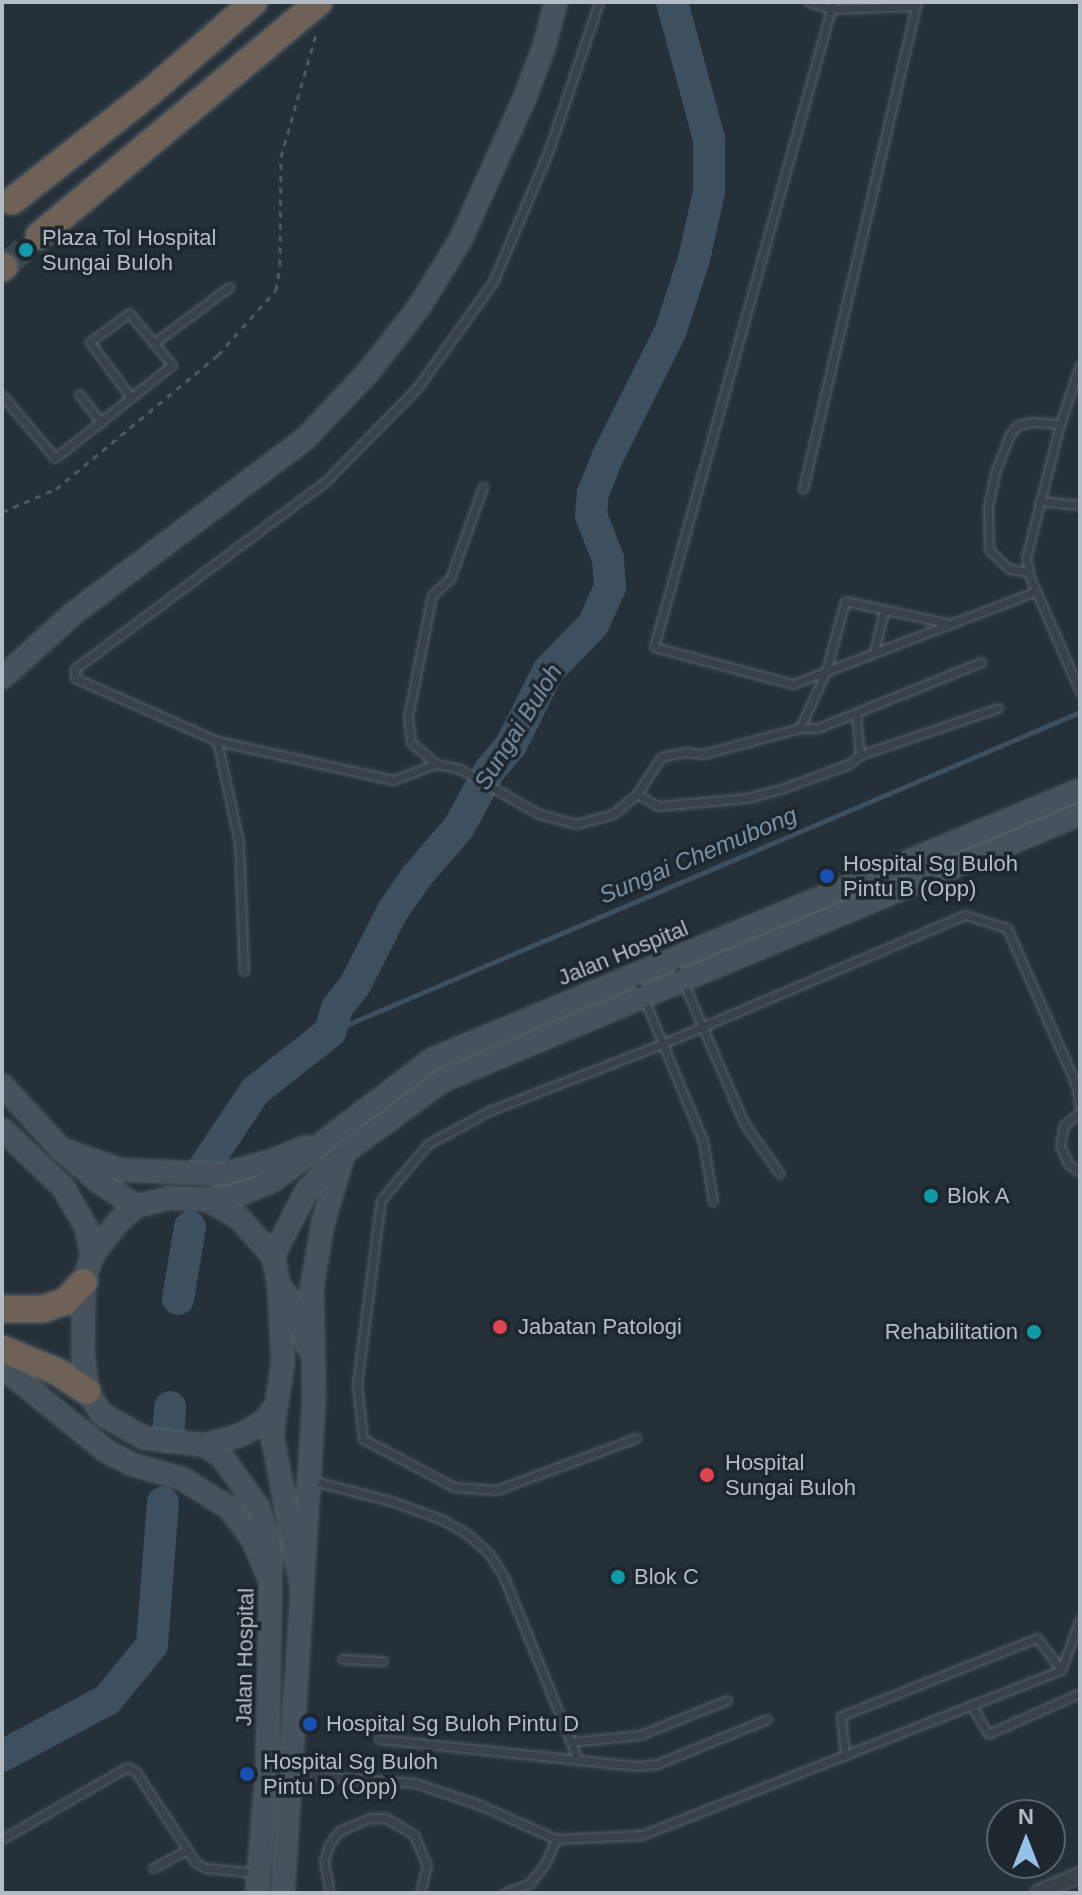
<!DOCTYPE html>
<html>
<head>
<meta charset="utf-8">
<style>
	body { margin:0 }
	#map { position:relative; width:1082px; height:1895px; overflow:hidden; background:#263039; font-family:Arial,sans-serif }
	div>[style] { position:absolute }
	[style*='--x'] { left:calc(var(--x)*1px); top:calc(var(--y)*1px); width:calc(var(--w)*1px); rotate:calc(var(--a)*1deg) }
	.stream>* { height:5px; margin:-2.5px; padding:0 2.5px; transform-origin:2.5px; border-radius:2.5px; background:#3d505f }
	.river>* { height:32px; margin:-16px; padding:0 16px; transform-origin:16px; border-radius:16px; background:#3d505f }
	.highway-tunnel>* { height:26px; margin-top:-13px; transform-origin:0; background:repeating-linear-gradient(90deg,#3b454e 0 26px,transparent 0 39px) }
	.path>* { height:3px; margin-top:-1.5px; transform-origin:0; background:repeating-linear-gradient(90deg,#495b5a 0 6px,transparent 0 12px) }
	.roads { filter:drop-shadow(0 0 2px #576067) drop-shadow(0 0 2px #576067) }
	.lane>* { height:7px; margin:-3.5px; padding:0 3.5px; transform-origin:3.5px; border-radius:3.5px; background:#394249 }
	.street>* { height:14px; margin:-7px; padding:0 7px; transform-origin:7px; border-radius:7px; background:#394249 }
	.secondary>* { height:20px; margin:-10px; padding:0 10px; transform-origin:10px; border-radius:10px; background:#48525c }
	.highway>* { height:26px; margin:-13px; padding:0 13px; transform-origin:13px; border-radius:13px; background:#6e6257 }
	.dots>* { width:22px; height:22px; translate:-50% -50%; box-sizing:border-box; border:4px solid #1e272e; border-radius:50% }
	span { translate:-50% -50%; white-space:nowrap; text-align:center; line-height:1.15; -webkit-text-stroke:7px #1e272e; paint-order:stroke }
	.poi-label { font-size:22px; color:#b4bdc5 }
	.left { translate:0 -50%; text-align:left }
	.right { translate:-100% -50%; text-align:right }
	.street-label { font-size:22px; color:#b4bdc5 }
	.water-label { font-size:24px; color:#7991a4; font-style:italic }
	.frame { position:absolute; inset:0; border:4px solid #b4bdc5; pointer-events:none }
	.north { position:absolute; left:986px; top:1799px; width:80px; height:80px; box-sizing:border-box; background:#1e272e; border:2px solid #5a636a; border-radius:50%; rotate:0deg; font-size:22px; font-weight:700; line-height:32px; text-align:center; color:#b4bdc5 }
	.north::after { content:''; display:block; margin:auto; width:28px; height:36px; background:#94c0ea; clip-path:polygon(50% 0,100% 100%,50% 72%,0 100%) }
</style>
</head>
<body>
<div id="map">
	<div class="stream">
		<div style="--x:330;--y:1032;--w:815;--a:-23.11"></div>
	</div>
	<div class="river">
		<div style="--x:205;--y:1166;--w:90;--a:-56.3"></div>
		<div style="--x:255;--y:1091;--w:95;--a:-38.2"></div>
		<div style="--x:330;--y:1032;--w:25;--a:-74"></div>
		<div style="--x:337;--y:1008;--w:29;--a:-52"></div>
		<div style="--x:355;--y:985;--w:82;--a:-63.1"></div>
		<div style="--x:392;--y:912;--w:42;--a:-55.6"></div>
		<div style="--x:416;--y:877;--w:66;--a:-49.3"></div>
		<div style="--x:459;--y:827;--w:65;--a:-61.5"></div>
		<div style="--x:490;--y:770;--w:33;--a:-50"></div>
		<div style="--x:511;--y:745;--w:83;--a:-63.4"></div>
		<div style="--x:548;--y:671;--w:64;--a:-45.6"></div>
		<div style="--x:593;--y:625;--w:42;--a:-65.9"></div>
		<div style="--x:610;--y:587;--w:28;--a:-94"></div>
		<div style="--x:608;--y:559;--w:47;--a:-111.1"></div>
		<div style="--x:591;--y:515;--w:22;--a:-85"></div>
		<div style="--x:593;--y:493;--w:38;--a:-68"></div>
		<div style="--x:607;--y:458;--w:143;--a:-63.4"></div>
		<div style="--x:671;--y:330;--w:75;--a:-72.1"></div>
		<div style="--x:694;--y:259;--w:69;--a:-77.4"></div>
		<div style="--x:709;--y:192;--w:53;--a:-90"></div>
		<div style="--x:709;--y:139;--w:142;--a:-105.1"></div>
		<div style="--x:178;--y:1299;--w:73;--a:-80.5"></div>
		<div style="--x:168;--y:1437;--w:30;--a:-86"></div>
		<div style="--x:2;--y:1756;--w:119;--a:-28.1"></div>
		<div style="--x:107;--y:1700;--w:71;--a:-50.7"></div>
		<div style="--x:152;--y:1645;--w:143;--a:-85.6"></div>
	</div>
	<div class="highway-tunnel">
		<div style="--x:4;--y:267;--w:47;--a:-41.5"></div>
	</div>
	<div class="path">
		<div style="--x:2;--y:512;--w:59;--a:-23.1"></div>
		<div style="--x:56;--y:489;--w:210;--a:-39.6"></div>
		<div style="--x:218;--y:355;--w:87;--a:-48.3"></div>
		<div style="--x:276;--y:290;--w:25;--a:-81"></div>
		<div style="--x:280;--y:265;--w:108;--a:-89.5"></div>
		<div style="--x:281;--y:157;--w:128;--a:-74.1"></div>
	</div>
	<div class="roads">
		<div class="lane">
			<div style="--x:599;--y:2;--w:156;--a:108.7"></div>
			<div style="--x:549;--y:150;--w:143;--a:113"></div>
			<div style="--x:493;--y:282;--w:130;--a:125.6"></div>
			<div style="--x:417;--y:388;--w:130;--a:134.4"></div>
			<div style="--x:326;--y:481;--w:314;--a:143.2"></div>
			<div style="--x:75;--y:669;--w:9;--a:90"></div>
			<div style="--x:75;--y:678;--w:155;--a:23.9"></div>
			<div style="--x:217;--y:741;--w:180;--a:12.5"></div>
			<div style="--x:393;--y:780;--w:46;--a:-20.4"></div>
			<div style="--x:436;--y:764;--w:25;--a:12"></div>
			<div style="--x:460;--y:769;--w:91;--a:29.7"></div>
			<div style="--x:539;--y:814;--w:38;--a:15"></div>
			<div style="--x:576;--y:824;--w:38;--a:-15"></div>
			<div style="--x:613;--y:814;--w:31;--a:-40"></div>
			<div style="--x:637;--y:794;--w:44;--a:-57"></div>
			<div style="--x:661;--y:757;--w:24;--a:-12"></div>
			<div style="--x:684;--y:752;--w:19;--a:6"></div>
			<div style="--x:703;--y:754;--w:100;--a:-15"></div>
			<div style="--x:800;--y:728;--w:18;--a:0"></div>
			<div style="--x:818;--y:728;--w:176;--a:-22"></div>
			<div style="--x:808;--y:2;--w:24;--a:17"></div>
			<div style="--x:831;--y:9;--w:85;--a:-2"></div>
			<div style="--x:833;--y:2;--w:669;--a:105.51"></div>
			<div style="--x:654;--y:647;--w:144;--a:14.9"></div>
			<div style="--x:793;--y:684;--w:260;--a:-20.9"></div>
			<div style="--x:154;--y:343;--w:94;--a:-36.7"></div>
			<div style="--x:1080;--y:365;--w:62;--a:108.7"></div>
			<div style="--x:1060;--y:424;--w:138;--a:104.2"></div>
			<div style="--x:1026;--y:558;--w:19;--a:78"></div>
			<div style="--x:1030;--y:577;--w:125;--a:66.5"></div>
			<div style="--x:79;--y:394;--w:36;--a:52"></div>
			<div style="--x:2;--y:395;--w:82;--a:49.9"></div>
			<div style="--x:55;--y:458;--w:149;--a:-38.5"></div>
			<div style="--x:172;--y:365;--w:67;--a:-129.6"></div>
			<div style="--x:129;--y:313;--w:49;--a:143.4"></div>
			<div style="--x:90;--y:342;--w:69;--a:53.8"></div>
			<div style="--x:803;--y:489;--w:500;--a:-76.83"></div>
			<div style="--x:1039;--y:501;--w:41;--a:5.6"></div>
			<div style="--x:1029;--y:572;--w:20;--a:-171"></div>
			<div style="--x:1009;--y:569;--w:28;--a:-136"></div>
			<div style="--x:989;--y:550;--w:43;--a:-91.3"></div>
			<div style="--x:988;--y:507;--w:35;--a:-78"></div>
			<div style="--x:995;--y:473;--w:40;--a:-69"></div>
			<div style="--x:1009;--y:436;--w:14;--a:-51"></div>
			<div style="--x:1018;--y:425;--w:14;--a:-12"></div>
			<div style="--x:1032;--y:422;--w:28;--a:4"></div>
			<div style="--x:874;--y:652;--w:42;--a:-76.3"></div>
			<div style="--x:800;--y:728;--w:63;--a:-65.5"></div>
			<div style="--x:826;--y:671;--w:73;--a:-74.8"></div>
			<div style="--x:845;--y:601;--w:103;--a:12.3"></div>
			<div style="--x:217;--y:741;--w:103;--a:77.7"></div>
			<div style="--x:239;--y:842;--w:129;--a:87.8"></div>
			<div style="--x:860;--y:755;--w:146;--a:-18.8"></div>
			<div style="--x:436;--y:764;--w:33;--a:-139"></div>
			<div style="--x:411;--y:742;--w:25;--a:-97"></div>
			<div style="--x:408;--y:717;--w:124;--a:-78.9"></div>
			<div style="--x:432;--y:595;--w:24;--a:-42"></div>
			<div style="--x:450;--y:579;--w:98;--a:-70.3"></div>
			<div style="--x:637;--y:794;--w:24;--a:30"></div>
			<div style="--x:658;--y:806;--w:89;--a:-5.1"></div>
			<div style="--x:747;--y:798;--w:35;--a:-15"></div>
			<div style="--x:781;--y:789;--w:72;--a:-20.2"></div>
			<div style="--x:849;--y:764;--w:14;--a:-39"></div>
			<div style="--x:860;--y:755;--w:40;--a:-95.7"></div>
			<div style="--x:674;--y:961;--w:176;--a:66.6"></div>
			<div style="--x:744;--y:1123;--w:62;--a:54.8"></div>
			<div style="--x:635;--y:977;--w:178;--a:67.5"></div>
			<div style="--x:703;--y:1141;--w:61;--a:80.5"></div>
			<div style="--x:1080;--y:1112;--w:21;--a:141"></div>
			<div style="--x:1064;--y:1125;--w:21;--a:101"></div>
			<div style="--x:1060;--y:1146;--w:21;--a:65"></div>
			<div style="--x:1069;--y:1165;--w:13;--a:32"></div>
			<div style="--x:636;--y:1438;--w:149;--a:159.6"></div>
			<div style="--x:496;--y:1490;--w:42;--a:-175.9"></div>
			<div style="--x:454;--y:1487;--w:103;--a:-152.2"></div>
			<div style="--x:363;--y:1439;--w:55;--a:-96.2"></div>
			<div style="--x:357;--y:1384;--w:186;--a:-82.6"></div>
			<div style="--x:381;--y:1200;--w:73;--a:-50"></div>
			<div style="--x:428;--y:1144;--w:69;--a:-28.4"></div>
			<div style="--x:489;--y:1111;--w:186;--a:-21.2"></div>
			<div style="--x:662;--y:1044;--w:329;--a:-23.1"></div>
			<div style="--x:965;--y:915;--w:44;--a:17.2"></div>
			<div style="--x:1007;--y:928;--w:168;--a:66.2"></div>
			<div style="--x:1075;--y:1082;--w:25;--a:78"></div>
			<div style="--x:310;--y:1480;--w:84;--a:14.5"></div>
			<div style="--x:391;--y:1501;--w:55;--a:20.1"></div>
			<div style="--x:443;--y:1520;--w:28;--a:30"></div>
			<div style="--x:467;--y:1534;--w:28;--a:41"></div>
			<div style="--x:488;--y:1552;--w:27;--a:57"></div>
			<div style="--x:503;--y:1575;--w:200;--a:67.9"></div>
			<div style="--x:342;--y:1659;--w:41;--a:2.8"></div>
			<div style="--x:972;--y:1706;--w:32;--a:60"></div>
			<div style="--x:988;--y:1734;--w:101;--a:-24"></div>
			<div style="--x:379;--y:1739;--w:259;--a:6"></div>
			<div style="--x:637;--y:1766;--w:20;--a:-6"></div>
			<div style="--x:657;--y:1764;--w:119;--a:-22.2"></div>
			<div style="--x:570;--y:1742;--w:70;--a:-5.7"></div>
			<div style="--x:640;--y:1735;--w:94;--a:-21.9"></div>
			<div style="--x:845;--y:1756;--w:40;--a:-95.7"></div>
			<div style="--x:841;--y:1716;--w:211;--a:-21.7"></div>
			<div style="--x:1037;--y:1638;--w:40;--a:53"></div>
			<div style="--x:269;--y:1772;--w:146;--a:4.3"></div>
			<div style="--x:415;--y:1783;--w:69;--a:18.7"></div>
			<div style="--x:480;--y:1805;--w:83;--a:24.1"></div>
			<div style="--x:556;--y:1839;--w:86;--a:-2.7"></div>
			<div style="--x:642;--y:1835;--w:450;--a:-21.5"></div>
			<div style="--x:1061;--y:1670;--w:54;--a:-69.6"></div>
			<div style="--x:2;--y:1839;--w:144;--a:-29.9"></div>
			<div style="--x:127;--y:1767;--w:10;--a:29"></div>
			<div style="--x:136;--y:1772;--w:109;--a:56.6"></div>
			<div style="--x:196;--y:1863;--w:11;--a:27"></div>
			<div style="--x:206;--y:1868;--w:51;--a:5.6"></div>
			<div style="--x:153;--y:1868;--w:36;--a:-28"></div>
			<div style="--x:330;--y:1893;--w:33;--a:-101"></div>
			<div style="--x:324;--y:1861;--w:17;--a:-73"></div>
			<div style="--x:329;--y:1845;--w:17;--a:-54"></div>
			<div style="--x:339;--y:1831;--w:33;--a:-23"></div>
			<div style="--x:369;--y:1818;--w:17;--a:0"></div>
			<div style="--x:386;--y:1818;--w:33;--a:31"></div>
			<div style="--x:414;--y:1835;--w:33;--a:67"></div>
			<div style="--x:427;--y:1865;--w:29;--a:104"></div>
			<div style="--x:504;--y:1893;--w:27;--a:-20"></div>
			<div style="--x:529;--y:1884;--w:26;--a:-51"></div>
			<div style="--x:545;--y:1864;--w:27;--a:-66"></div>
		</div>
		<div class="street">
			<div style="--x:1038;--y:1893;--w:46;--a:-23.2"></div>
		</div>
		<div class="secondary">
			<div style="--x:2;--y:678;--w:97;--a:-42.1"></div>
			<div style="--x:74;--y:613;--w:291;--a:-37"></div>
			<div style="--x:306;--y:438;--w:93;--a:-46.7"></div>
			<div style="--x:370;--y:370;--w:80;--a:-52.1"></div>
			<div style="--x:419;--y:307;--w:80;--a:-58.3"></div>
			<div style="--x:461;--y:239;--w:156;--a:-65.7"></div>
			<div style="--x:525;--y:97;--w:53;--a:-69.2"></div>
			<div style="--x:544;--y:47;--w:47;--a:-75.1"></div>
			<div style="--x:2;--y:1085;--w:87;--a:47.3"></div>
			<div style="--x:61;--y:1149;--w:50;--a:41"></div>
			<div style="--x:99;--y:1182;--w:44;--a:33"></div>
			<div style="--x:2;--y:1129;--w:84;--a:43.6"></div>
			<div style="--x:63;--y:1187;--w:46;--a:60.1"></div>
			<div style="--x:86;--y:1227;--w:30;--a:78"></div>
			<div style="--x:61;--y:1149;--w:64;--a:19.3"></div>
			<div style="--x:121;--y:1170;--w:103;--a:2.2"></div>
			<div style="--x:224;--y:1174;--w:52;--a:-15.6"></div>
			<div style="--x:274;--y:1160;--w:33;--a:-23"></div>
			<div style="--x:208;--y:1200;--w:38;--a:-12"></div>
			<div style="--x:245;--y:1192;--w:31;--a:-22"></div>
			<div style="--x:274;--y:1180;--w:200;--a:-37.3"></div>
			<div style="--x:433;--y:1059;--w:701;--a:-22.58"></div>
			<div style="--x:273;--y:1256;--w:51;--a:-131.8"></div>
			<div style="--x:239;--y:1218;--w:36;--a:-150"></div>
			<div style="--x:208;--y:1200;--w:39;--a:-177"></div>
			<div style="--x:169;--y:1198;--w:34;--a:166"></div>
			<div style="--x:136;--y:1206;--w:24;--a:138"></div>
			<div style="--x:118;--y:1222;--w:43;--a:127.4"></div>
			<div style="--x:92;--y:1256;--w:27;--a:107"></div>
			<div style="--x:84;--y:1282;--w:70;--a:90.8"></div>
			<div style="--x:83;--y:1352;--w:39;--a:84"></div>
			<div style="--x:87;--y:1391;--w:27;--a:57"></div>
			<div style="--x:102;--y:1414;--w:48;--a:29.7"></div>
			<div style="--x:144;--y:1438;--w:60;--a:6.7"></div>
			<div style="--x:204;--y:1445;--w:38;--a:-15"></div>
			<div style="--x:241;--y:1435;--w:27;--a:-31"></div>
			<div style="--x:264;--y:1421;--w:16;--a:-50"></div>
			<div style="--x:282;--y:1289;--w:17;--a:54"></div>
			<div style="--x:292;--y:1303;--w:47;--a:70"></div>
			<div style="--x:2;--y:1367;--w:134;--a:38.9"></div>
			<div style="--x:106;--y:1451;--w:31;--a:27"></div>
			<div style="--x:134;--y:1465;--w:51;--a:15.9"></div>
			<div style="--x:183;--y:1479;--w:54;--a:32.2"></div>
			<div style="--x:229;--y:1508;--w:40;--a:53"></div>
			<div style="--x:253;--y:1540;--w:39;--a:67"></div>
			<div style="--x:204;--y:1445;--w:22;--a:34"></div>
			<div style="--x:222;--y:1457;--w:62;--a:54.2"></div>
			<div style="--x:258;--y:1507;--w:44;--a:72.8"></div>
			<div style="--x:271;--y:1549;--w:223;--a:91"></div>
			<div style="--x:267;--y:1772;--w:121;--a:94.7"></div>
			<div style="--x:301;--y:1584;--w:152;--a:-101"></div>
			<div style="--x:272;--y:1435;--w:75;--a:-81.5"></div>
			<div style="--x:283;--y:1361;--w:75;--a:-93.1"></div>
			<div style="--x:279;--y:1286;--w:31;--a:-101"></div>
			<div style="--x:273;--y:1256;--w:74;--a:-62.7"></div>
			<div style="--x:307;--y:1190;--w:54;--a:-45"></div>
			<div style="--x:345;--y:1152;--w:120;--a:-36.2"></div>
			<div style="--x:442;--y:1081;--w:692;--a:-22.71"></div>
			<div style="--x:283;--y:1893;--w:496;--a:-86.4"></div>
			<div style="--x:314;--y:1398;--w:112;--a:-91"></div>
			<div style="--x:312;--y:1286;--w:64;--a:-80.1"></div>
			<div style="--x:323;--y:1223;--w:70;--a:-73.4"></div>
		</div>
		<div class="highway">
			<div style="--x:12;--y:201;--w:173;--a:-38.2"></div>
			<div style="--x:148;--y:94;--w:140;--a:-41"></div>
			<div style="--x:39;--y:236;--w:365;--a:-39.9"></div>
			<div style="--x:2;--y:268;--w:2;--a:-27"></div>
			<div style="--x:2;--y:1309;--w:41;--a:0"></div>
			<div style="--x:43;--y:1309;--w:24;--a:-19"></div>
			<div style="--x:66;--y:1301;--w:26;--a:-47"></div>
			<div style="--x:2;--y:1349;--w:58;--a:22.2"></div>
			<div style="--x:56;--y:1371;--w:37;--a:33"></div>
		</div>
	</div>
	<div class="dots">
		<div style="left:26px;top:250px;background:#0f9aa8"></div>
		<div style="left:827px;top:876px;background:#1a4fb4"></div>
		<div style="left:931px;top:1196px;background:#0f9aa8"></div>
		<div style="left:500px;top:1327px;background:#e0444e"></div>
		<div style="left:1034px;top:1332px;background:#0f9aa8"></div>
		<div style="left:707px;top:1475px;background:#e0444e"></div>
		<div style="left:618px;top:1577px;background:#0f9aa8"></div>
		<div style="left:310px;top:1724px;background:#1a4fb4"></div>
		<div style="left:247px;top:1774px;background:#1a4fb4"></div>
	</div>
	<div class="poi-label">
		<span class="left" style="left:42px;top:250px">Plaza Tol Hospital<br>Sungai Buloh</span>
		<span class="left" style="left:843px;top:876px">Hospital Sg Buloh<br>Pintu B (Opp)</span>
		<span class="left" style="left:947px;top:1196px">Blok A</span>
		<span class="left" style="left:518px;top:1327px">Jabatan Patologi</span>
		<span class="right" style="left:1018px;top:1332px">Rehabilitation</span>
		<span class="left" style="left:725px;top:1475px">Hospital<br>Sungai Buloh</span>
		<span class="left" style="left:634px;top:1577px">Blok C</span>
		<span class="left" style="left:326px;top:1724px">Hospital Sg Buloh Pintu D</span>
		<span class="left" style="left:263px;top:1774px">Hospital Sg Buloh<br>Pintu D (Opp)</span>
	</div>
	<div class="street-label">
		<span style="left:623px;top:953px;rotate:-22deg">Jalan Hospital</span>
		<span style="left:245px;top:1657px;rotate:-89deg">Jalan Hospital</span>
	</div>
	<div class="water-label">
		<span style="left:518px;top:727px;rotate:-58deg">Sungai Buloh</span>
		<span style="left:698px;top:855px;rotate:-23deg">Sungai Chemubong</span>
	</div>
	<div class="frame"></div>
	<div class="north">N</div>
</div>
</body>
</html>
